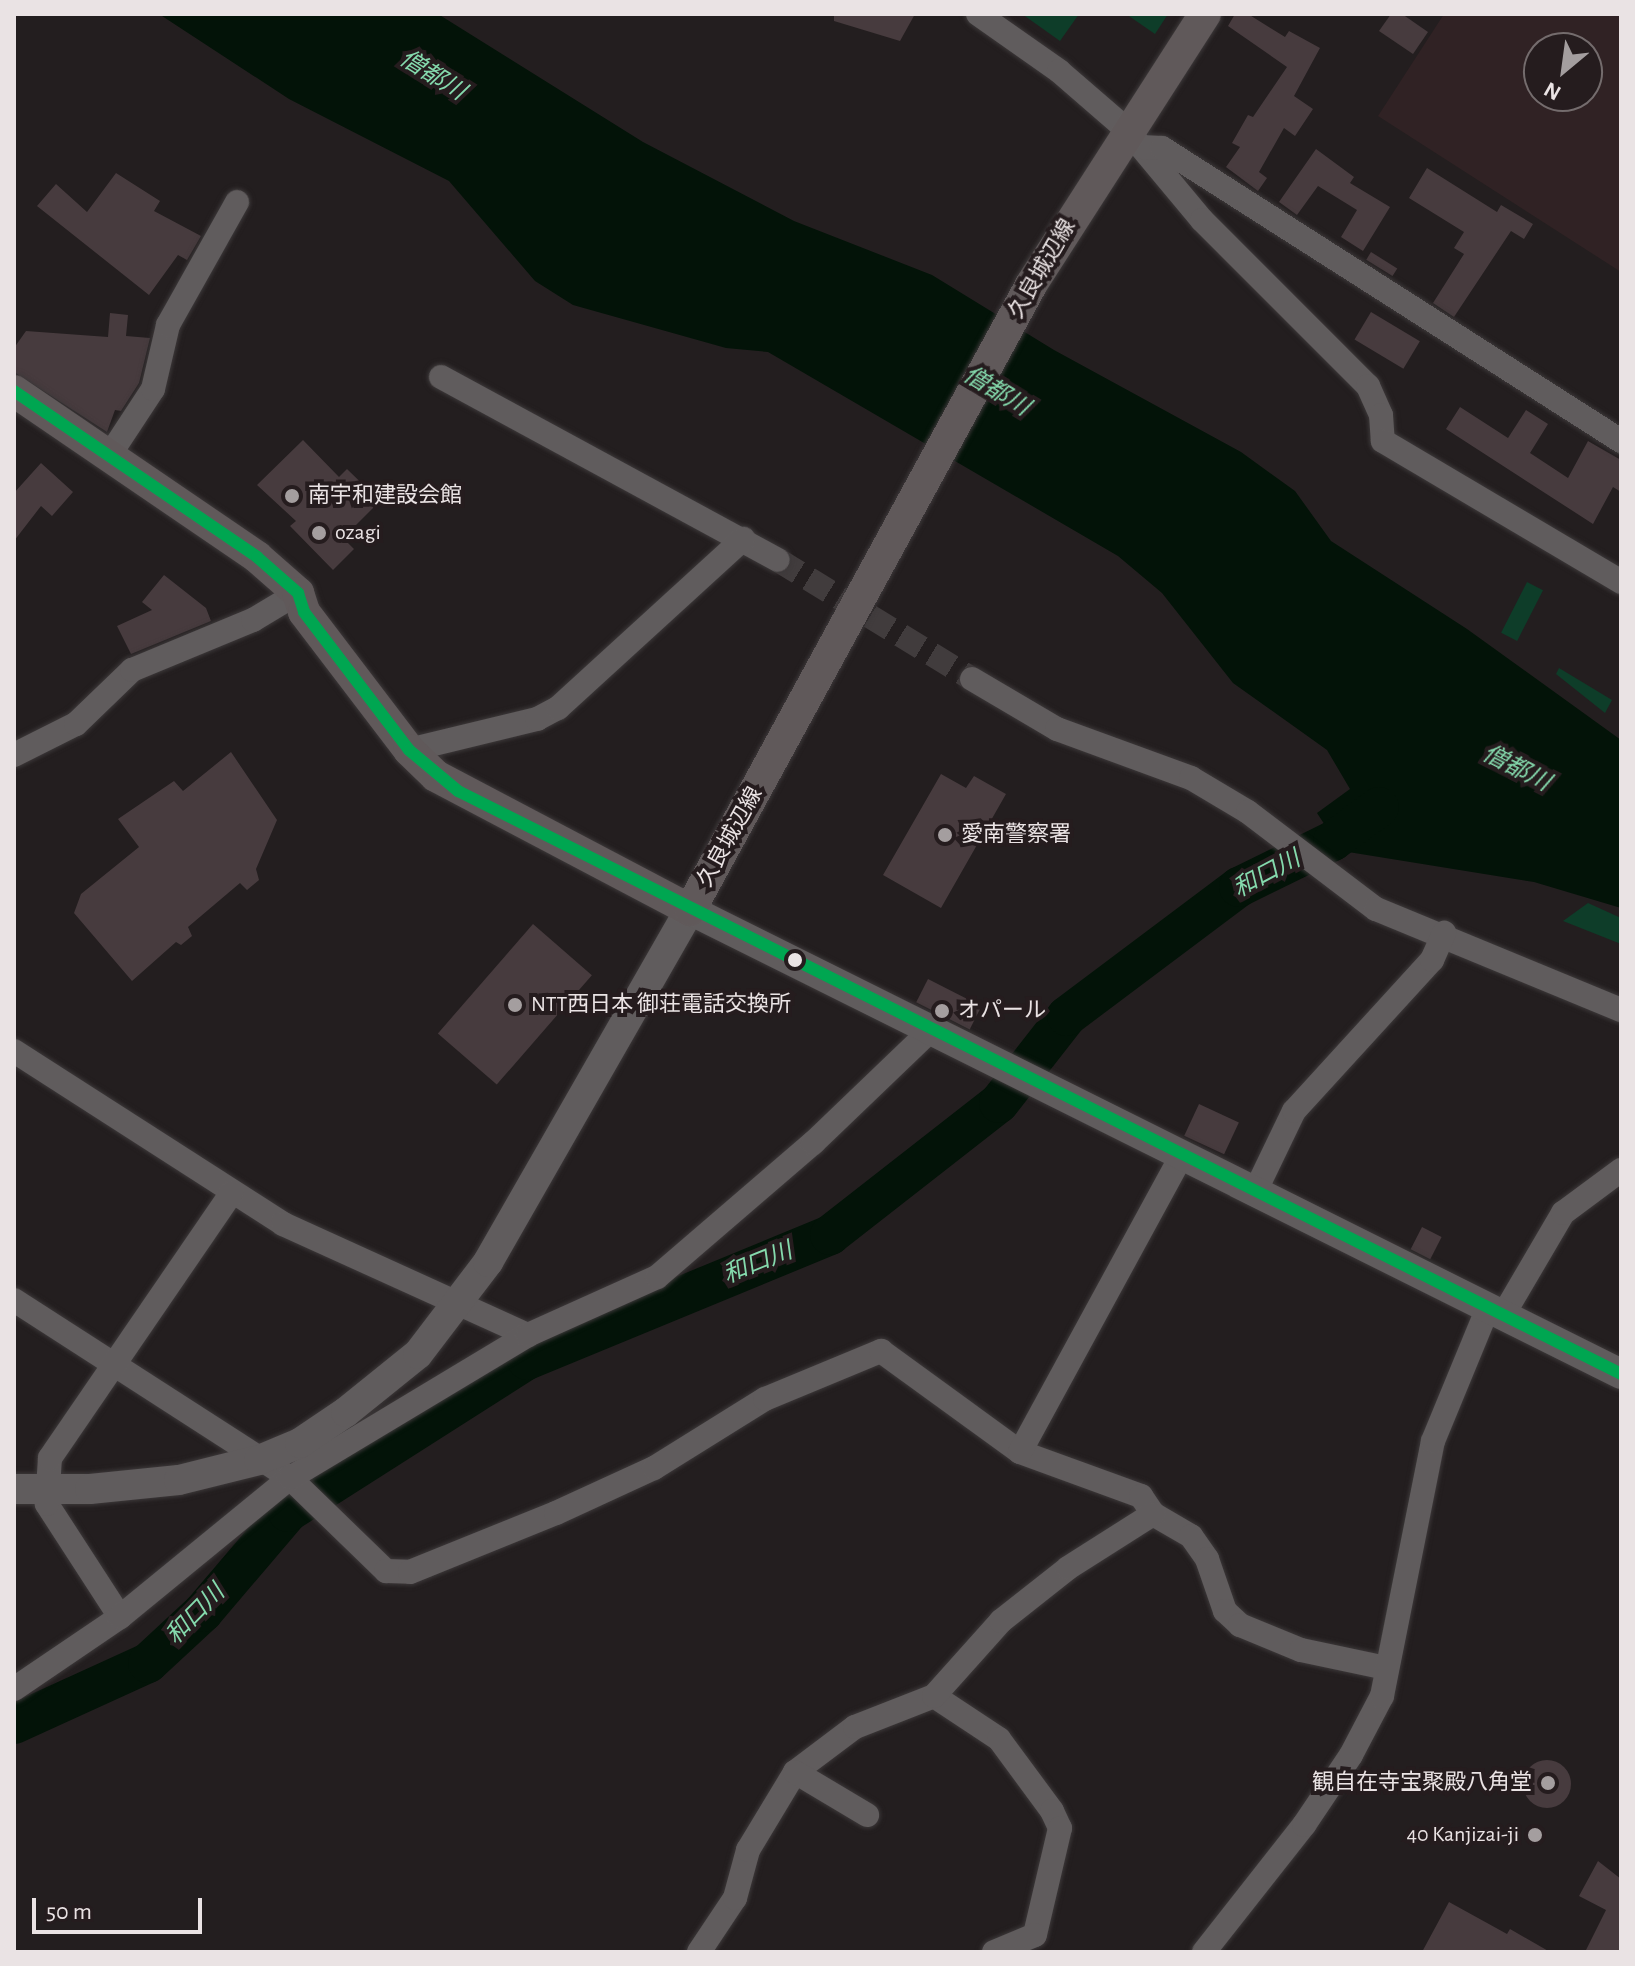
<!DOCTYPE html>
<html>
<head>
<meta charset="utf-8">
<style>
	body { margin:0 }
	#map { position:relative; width:1635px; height:1966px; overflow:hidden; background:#231e1f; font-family:"Alegreya Sans","Noto Sans JP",sans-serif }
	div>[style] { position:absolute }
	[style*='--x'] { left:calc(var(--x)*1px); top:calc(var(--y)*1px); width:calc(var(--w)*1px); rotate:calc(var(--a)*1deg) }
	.built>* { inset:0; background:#302224 }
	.green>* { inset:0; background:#0e3d29; transform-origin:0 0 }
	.water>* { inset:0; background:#031308 }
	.river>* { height:40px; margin:-20px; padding:0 20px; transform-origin:20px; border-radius:20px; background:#031308 }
	.building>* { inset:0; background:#473b3e; transform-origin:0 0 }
	.round { border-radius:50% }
	.minor-tunnel>* { height:24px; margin-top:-12px; transform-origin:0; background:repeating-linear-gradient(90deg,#413c3d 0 24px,transparent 0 36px) }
	.roads { filter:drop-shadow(0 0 2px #3c3839) drop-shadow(0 0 2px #3c3839) }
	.minor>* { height:24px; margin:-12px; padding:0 12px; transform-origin:12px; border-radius:12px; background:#605c5d }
	.tertiary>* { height:30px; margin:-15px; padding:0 15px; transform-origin:15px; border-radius:15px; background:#605c5d }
	.secondary>* { height:32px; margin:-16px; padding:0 16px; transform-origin:16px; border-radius:16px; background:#60595a }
	.bus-1>* { height:12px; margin:-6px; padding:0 6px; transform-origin:6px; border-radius:6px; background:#00a651 }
	.dots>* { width:22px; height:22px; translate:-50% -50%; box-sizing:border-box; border:4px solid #251c1e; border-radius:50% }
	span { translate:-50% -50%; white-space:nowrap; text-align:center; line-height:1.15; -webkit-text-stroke:8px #251c1e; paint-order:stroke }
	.street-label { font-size:22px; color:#eae3e4 }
	.poi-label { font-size:22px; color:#eae3e4 }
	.left { translate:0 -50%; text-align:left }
	.right { translate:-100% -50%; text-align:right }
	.water-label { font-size:24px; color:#85daad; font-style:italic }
	.frame { position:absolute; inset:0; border:16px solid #eae3e4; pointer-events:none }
	.north { position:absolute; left:1523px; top:32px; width:80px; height:80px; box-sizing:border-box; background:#251c1e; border:2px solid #746c6d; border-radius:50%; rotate:209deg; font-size:22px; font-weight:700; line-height:32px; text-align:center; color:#eae3e4 }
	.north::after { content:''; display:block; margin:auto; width:28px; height:36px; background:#a49e9f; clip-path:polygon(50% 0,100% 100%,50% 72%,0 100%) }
	.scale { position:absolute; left:32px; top:1898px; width:170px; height:36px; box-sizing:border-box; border:4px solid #eae3e4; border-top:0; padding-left:10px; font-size:24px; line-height:28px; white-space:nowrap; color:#eae3e4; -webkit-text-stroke:6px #251c1e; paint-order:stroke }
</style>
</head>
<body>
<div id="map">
	<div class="built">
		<div style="clip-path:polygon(evenodd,1444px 14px,1621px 14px,1621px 272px,1378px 116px,1444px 14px,1539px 48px,1587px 48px,1587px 96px,1539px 96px,1539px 48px)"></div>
	</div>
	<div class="green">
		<div style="clip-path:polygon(1022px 14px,1079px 14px,1060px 41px)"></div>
		<div style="clip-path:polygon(1126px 14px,1168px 14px,1155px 34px)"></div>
		<div style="left:1527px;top:582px;width:18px;height:57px;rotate:27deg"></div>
		<div style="clip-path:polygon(1559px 668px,1612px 700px,1605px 713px,1556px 674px)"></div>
		<div style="clip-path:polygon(1588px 903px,1621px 918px,1621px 944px,1563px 921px)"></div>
	</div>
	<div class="water">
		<div style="clip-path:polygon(159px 14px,438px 14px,643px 142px,794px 221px,932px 275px,1054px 350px,1241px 452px,1295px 491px,1331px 541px,1467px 629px,1621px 740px,1621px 908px,1534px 882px,1342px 851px,1317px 813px,1350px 789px,1327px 750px,1233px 683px,1162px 593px,1118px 556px,768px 352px,726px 348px,573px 305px,535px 281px,449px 181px,289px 99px)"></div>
	</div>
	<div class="river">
		<div style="--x:14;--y:1724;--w:147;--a:-24.5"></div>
		<div style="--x:148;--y:1663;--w:75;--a:-42.8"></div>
		<div style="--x:203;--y:1612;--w:131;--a:-49.6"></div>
		<div style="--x:288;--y:1512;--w:283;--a:-32.5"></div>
		<div style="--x:527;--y:1360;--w:328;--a:-22.4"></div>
		<div style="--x:830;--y:1235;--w:214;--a:-38"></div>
		<div style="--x:999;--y:1103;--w:110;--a:-52"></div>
		<div style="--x:1067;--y:1016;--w:215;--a:-36.9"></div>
		<div style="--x:1239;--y:887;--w:105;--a:-26.1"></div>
		<div style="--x:1333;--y:841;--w:57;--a:-36.5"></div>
	</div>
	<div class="building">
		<div style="clip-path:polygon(834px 14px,915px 14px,900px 41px,834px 21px)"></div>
		<div style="clip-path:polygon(1235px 14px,1248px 14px,1285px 37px,1289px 31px,1320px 48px,1294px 96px,1313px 109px,1295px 136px,1284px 128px,1259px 172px,1267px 178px,1258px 191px,1226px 167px,1240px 147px,1232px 143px,1248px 115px,1253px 117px,1287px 67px,1228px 26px)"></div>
		<div style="clip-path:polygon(1391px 14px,1402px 14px,1428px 32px,1413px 54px,1379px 31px)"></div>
		<div style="clip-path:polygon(1316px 149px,1354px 177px,1350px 183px,1390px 207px,1363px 251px,1341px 237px,1357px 210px,1318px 186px,1297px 215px,1279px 202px)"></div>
		<div style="clip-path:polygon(1427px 168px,1497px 212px,1501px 205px,1533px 224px,1524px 239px,1511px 231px,1454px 317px,1433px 303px,1464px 254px,1454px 248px,1464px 232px,1409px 198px)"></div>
		<div style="clip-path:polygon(116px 173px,160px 201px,154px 211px,201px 236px,187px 260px,178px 255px,149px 295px,37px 206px,56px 184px,87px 212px)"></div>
		<div style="left:1371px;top:252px;width:31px;height:9px;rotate:32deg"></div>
		<div style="left:1371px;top:312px;width:57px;height:32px;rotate:31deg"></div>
		<div style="clip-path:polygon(110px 313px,128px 315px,126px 336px,150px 338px,139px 383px,121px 411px,115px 410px,107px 432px,14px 372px,14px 348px,26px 331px,108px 337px)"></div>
		<div style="clip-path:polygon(1460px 407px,1508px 438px,1526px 410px,1548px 424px,1530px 453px,1568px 478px,1588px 441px,1621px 460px,1621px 492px,1613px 487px,1593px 524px,1446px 429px)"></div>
		<div style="clip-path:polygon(303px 440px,339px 477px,347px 469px,380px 501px,343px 538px,354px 549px,333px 570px,290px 526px,296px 521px,257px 485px)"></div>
		<div style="clip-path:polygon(41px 463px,73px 492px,52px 516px,41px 506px,14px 541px,14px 493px)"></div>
		<div style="clip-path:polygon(164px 575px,206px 608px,211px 621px,131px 654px,117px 626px,152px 610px,142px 602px)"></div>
		<div style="clip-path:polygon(231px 752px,277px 820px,256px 869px,259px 880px,247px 890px,240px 883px,188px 927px,192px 936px,181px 945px,176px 942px,132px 981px,74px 913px,81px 894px,139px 847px,118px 819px,174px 781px,183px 791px)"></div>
		<div style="clip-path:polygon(941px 774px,966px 788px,974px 776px,1006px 794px,941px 908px,883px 875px)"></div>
		<div style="left:533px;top:924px;width:78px;height:145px;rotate:41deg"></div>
		<div style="left:928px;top:979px;width:60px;height:26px;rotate:27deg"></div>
		<div style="left:1199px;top:1104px;width:44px;height:35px;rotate:25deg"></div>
		<div style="left:1422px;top:1227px;width:22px;height:25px;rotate:27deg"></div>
		<div class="round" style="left:1523px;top:1760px;width:48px;height:48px"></div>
		<div style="clip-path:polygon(1598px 1861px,1621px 1879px,1621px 1952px,1585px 1952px,1606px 1910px,1579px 1896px)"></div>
		<div style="clip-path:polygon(1449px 1902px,1507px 1934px,1510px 1929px,1550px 1952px,1422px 1952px)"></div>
	</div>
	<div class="minor-tunnel">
		<div style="--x:778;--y:560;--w:228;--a:31.5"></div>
	</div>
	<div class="roads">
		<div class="minor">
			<div style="--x:978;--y:14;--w:99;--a:35.1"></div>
			<div style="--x:1059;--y:71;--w:90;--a:40.9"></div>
			<div style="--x:1127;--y:130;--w:117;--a:50.2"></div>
			<div style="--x:1202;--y:220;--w:235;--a:45"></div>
			<div style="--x:1368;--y:386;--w:32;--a:66"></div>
			<div style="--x:1381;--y:415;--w:26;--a:86"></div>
			<div style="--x:1383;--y:441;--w:277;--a:30.6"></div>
			<div style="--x:1142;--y:147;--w:20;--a:3"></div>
			<div style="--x:1162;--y:148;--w:545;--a:32.55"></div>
			<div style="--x:441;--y:377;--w:383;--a:28.5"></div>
			<div style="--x:109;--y:456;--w:80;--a:-56.7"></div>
			<div style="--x:153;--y:389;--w:66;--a:-76.8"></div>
			<div style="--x:168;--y:325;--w:141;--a:-60.7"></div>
			<div style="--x:972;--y:679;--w:99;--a:30.5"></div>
			<div style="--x:1057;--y:729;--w:143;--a:20.1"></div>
			<div style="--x:1191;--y:778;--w:66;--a:30.8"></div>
			<div style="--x:1248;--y:812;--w:161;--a:37.2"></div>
			<div style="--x:1376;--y:909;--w:265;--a:22.4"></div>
			<div style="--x:409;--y:750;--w:132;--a:-13.6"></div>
			<div style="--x:537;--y:719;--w:24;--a:-28"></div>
			<div style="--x:558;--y:708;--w:251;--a:-42.4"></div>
			<div style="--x:14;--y:755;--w:69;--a:-26.6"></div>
			<div style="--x:76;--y:724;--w:78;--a:-44"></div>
			<div style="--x:132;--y:670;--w:131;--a:-22.5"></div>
			<div style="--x:253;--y:620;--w:52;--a:-31"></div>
			<div style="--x:14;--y:1051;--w:320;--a:32.7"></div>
			<div style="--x:283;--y:1224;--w:269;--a:24.4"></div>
			<div style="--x:1254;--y:1194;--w:92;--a:-64.3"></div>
			<div style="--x:1294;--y:1111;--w:205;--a:-47.6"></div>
			<div style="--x:1432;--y:960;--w:30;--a:-66"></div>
			<div style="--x:14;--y:1300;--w:328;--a:32.8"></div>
			<div style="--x:290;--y:1478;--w:134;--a:44.1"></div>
			<div style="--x:386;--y:1571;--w:24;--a:2"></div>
			<div style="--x:410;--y:1572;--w:157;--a:-22"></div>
			<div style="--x:556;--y:1513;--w:108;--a:-24.7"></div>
			<div style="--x:654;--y:1468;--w:131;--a:-31.9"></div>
			<div style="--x:765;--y:1399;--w:126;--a:-22.5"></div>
			<div style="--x:881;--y:1351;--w:172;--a:36"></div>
			<div style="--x:1020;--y:1452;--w:129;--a:20"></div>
			<div style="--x:1141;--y:1496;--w:22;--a:56"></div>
			<div style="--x:1153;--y:1514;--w:44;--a:30.1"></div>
			<div style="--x:1191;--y:1536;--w:28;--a:55"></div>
			<div style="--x:1207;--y:1559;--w:55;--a:70.9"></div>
			<div style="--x:1225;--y:1611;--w:21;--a:43"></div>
			<div style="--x:1240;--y:1625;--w:66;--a:22.3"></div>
			<div style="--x:1301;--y:1650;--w:87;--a:12"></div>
			<div style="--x:1502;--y:1317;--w:121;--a:-59.6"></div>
			<div style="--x:1563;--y:1213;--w:72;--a:-36.6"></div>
			<div style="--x:1020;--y:1452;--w:336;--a:-61.4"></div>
			<div style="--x:120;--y:1617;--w:135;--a:-122.9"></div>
			<div style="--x:47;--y:1504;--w:46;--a:-86.3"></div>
			<div style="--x:50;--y:1458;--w:322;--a:-55.6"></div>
			<div style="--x:14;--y:1689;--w:128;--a:-34.2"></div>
			<div style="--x:120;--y:1617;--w:220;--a:-39.3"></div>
			<div style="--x:290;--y:1478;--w:278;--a:-31"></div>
			<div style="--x:528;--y:1335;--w:141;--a:-24.2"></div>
			<div style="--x:657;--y:1277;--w:206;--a:-40.7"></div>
			<div style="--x:813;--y:1143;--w:163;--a:-43.8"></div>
			<div style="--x:934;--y:1696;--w:78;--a:33.5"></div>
			<div style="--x:999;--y:1739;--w:89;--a:53.6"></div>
			<div style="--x:1052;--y:1811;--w:19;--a:65"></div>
			<div style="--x:1060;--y:1828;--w:110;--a:103.2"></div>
			<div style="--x:795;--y:1772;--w:75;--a:-36.9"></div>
			<div style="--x:855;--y:1727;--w:85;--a:-21.4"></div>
			<div style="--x:934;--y:1696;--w:101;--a:-48.2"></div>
			<div style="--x:1001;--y:1621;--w:85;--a:-38.3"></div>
			<div style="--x:1068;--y:1568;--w:101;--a:-32.4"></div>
			<div style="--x:699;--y:1952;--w:65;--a:-56.3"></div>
			<div style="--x:735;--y:1898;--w:50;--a:-74.8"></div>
			<div style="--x:748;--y:1850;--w:91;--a:-58.9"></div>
			<div style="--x:795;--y:1772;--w:84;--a:30.8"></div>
			<div style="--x:994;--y:1952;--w:44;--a:-22.5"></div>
			<div style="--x:1204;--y:1952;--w:162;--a:-51.8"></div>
			<div style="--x:1304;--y:1825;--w:84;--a:-56.1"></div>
			<div style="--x:1351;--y:1755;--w:67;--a:-62.3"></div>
			<div style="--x:1382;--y:1696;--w:260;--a:-78.7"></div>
			<div style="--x:1433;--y:1441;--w:142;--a:-67.6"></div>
		</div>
		<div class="tertiary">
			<div style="--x:14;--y:1489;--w:76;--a:0"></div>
			<div style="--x:90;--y:1489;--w:89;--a:-5.8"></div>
			<div style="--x:179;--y:1480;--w:82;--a:-14"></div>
			<div style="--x:259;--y:1460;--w:44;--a:-22.5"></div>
			<div style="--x:300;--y:1443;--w:55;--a:-34"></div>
			<div style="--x:346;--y:1412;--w:92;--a:-38.9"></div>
			<div style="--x:418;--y:1354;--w:116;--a:-52.7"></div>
			<div style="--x:488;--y:1262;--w:406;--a:-60.2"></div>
			<div style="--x:690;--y:910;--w:1040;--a:26.49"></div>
		</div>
		<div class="secondary">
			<div style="--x:14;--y:391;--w:294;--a:34.3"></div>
			<div style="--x:257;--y:557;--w:55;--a:41.3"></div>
			<div style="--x:298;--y:593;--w:20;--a:72"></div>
			<div style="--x:304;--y:612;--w:173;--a:52.7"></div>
			<div style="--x:409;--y:750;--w:37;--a:44"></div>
			<div style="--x:436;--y:776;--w:287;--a:27.8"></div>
			<div style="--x:690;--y:910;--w:712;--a:-61.38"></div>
			<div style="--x:1031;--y:285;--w:322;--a:-57.3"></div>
		</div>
	</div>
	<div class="bus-1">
		<div style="--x:14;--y:391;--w:294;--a:34.3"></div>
		<div style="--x:257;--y:557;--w:55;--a:41.3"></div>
		<div style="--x:298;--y:593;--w:20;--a:72"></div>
		<div style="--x:304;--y:612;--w:173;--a:52.7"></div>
		<div style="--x:409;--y:750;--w:64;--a:39.9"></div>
		<div style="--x:458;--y:791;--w:1301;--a:26.62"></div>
	</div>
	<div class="dots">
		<div style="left:292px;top:496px;background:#a49e9f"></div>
		<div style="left:319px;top:533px;background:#a49e9f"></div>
		<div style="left:945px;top:835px;background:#a49e9f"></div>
		<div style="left:795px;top:960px;background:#eae3e4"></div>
		<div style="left:515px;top:1005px;background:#a49e9f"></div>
		<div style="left:942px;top:1011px;background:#a49e9f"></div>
		<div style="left:1548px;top:1783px;background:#a49e9f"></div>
		<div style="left:1535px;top:1835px;background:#a49e9f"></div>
	</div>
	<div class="street-label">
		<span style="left:1042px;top:269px;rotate:-60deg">久良城辺線</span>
		<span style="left:730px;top:837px;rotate:-61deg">久良城辺線</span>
	</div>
	<div class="poi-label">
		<span class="left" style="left:308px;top:496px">南宇和建設会館</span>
		<span class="left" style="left:335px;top:533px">ozagi</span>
		<span class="left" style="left:961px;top:835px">愛南警察署</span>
		<span class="left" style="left:531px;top:1005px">NTT西日本 御荘電話交換所</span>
		<span class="left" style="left:958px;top:1011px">オパール</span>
		<span class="right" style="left:1532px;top:1783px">観自在寺宝聚殿八角堂</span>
		<span class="right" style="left:1519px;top:1835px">40 Kanjizai-ji</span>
	</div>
	<div class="water-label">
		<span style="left:432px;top:76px;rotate:32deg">僧都川</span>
		<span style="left:996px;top:392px;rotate:31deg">僧都川</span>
		<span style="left:1516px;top:769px;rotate:27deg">僧都川</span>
		<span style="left:1267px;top:875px;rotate:-28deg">和口川</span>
		<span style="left:758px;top:1264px;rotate:-22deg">和口川</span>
		<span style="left:196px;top:1615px;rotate:-46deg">和口川</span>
	</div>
	<div class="frame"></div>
	<div class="north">N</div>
	<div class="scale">50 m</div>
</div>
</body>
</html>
